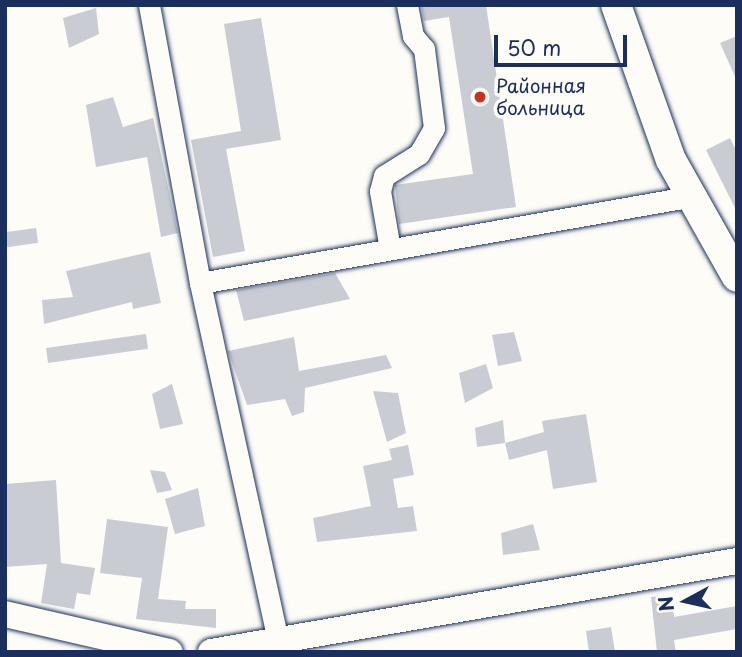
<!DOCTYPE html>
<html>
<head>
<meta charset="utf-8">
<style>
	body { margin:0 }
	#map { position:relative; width:742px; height:657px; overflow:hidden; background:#fdfcf7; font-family:"Playpen Sans",sans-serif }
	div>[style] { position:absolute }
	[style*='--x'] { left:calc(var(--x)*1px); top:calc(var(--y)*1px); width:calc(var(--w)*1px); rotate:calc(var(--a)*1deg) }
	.building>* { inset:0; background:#c9ccd3; transform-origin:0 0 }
	.roads { filter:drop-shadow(0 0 2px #1b2f5e) drop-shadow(0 0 2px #1b2f5e) }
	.minor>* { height:21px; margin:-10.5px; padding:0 10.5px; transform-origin:10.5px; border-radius:10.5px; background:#fdfcf7 }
	.tertiary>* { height:26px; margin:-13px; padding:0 13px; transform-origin:13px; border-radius:13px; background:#fdfcf7 }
	.secondary>* { height:30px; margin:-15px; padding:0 15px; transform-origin:15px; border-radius:15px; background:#fdfcf7 }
	.dots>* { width:19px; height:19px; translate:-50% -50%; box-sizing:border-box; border:4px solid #fdfcf7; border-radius:50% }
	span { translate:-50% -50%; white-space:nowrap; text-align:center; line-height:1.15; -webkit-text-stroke:7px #fdfcf7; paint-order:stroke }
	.poi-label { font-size:19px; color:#1b2f5e }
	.left { translate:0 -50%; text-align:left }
	.frame { position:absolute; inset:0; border:7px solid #1b2f5e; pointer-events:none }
	.north { position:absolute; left:651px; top:566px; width:70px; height:70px; -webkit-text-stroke:5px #fdfcf7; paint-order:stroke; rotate:262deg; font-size:19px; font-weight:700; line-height:28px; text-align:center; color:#1b2f5e }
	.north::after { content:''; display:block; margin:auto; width:24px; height:32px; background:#1b2f5e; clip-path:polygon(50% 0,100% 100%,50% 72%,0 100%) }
	.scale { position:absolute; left:494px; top:35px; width:133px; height:32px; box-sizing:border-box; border:4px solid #1b2f5e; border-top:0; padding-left:9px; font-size:21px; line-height:24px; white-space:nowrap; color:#1b2f5e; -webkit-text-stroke:5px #fdfcf7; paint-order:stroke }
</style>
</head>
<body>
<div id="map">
	<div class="building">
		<div style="clip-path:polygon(421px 5px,486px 5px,516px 207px,399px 224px,395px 185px,473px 174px,449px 17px,424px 21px)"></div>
		<div style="clip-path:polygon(96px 8px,99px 34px,69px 48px,63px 18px)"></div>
		<div style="clip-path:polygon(261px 18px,281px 140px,226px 149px,245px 251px,213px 257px,191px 140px,241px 131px,224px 24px)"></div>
		<div style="clip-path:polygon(737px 36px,737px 81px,720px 43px)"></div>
		<div style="clip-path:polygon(113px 97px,123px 127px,153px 118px,178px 233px,161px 237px,147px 157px,96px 167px,86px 105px)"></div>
		<div style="clip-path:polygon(730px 138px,737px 152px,737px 212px,706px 150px)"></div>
		<div style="left:36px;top:228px;width:15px;height:31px;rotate:82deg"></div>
		<div style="clip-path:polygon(150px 252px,161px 303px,133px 309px,132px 302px,44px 324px,42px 300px,73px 297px,66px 271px)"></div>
		<div style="clip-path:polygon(335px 273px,350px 299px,244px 321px,236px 290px)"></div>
		<div style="clip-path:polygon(514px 332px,522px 361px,498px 366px,492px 335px)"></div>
		<div style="left:146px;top:334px;width:15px;height:101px;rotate:82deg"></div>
		<div style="clip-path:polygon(294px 337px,299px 371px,386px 355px,392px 368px,305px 388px,304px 412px,292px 416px,285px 399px,247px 405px,228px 351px)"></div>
		<div style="clip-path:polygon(486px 364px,493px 388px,465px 403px,459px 373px)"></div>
		<div style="clip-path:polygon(172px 384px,183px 424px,160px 429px,152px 394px)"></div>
		<div style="clip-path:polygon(373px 391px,398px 393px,406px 433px,387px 442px)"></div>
		<div style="clip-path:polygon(586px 414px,597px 482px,553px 489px,547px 450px,509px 460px,505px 443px,544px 432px,542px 421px)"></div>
		<div style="clip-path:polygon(503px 420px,505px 443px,477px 447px,475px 428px)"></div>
		<div style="clip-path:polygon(408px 445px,414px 475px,393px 479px,398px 508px,413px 506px,417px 531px,317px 542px,313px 518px,371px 506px,363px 466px,392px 460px,389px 449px)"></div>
		<div style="clip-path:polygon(150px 470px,165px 472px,172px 490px,157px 493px)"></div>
		<div style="clip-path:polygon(56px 480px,61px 563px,95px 568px,90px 595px,77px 593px,74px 609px,41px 603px,47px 564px,5px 567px,5px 484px)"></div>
		<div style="clip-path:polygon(198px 488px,205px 526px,175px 534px,165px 499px)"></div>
		<div style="clip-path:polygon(107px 519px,168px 527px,158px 599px,186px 601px,185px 609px,216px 609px,216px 628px,136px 619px,142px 578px,100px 573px)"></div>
		<div style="clip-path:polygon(533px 524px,540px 550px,503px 555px,501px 533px)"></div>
		<div style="clip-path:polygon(672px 595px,674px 617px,737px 606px,737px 629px,674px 640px,676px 652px,657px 652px,651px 597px)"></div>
		<div style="clip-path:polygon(611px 627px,615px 652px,589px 652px,586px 631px)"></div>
	</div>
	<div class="roads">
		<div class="minor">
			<div style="--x:149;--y:5;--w:283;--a:79.6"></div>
			<div style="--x:200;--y:283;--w:370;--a:77.7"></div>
			<div style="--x:390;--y:249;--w:59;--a:-99.8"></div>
			<div style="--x:380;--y:191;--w:16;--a:-75"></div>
			<div style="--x:384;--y:176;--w:41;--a:-32.2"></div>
			<div style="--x:419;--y:154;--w:30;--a:-60"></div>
			<div style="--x:434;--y:128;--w:80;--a:-97.2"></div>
			<div style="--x:424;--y:49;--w:17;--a:-130"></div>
			<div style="--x:413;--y:36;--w:32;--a:-101"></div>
			<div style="--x:200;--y:283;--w:497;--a:-10"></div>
		</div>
		<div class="tertiary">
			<div style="--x:5;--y:614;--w:169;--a:13"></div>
			<div style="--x:211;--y:652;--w:534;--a:-9.82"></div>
		</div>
		<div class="secondary">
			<div style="--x:616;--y:5;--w:164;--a:70.5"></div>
			<div style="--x:671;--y:160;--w:134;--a:60.6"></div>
		</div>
	</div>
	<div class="dots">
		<div style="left:480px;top:97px;background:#c8321e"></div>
	</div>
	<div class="poi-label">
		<span class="left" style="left:496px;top:97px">Районная<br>больница</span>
	</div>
	<div class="frame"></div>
	<div class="north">N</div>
	<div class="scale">50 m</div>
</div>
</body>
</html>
